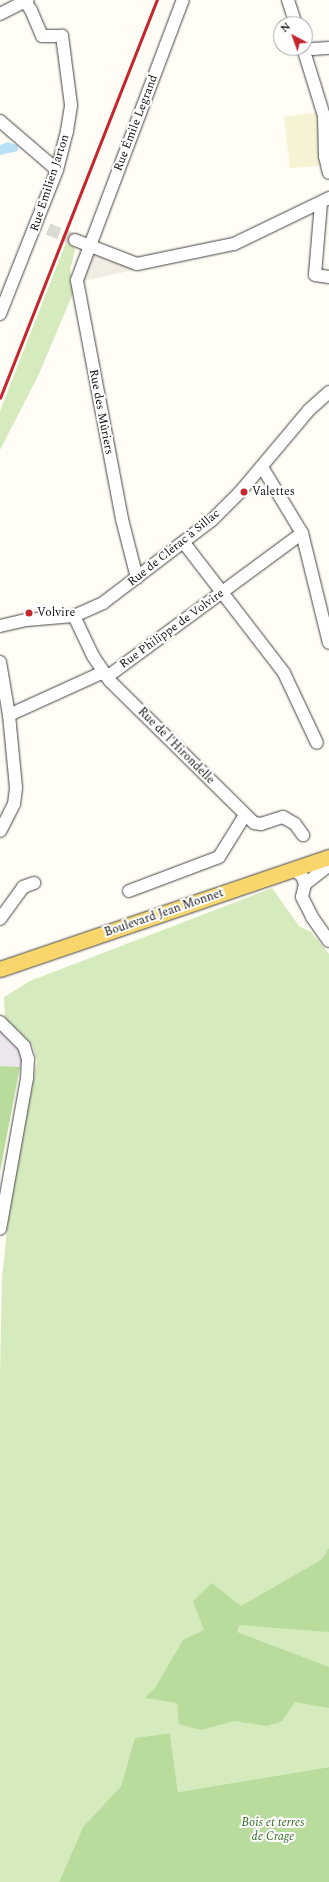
<!DOCTYPE html>
<html>
<head>
<meta charset="utf-8">
<style>
	body { margin:0 }
	#map { position:relative; width:329px; height:1882px; overflow:hidden; background:#fffdf5; font-family:Spectral,serif }
	div>[style] { position:absolute }
	[style*='--x'] { left:calc(var(--x)*1px); top:calc(var(--y)*1px); width:calc(var(--w)*1px); rotate:calc(var(--a)*1deg) }
	.industrial>* { inset:0; background:#eee6ef }
	.farmland>* { inset:0; background:#f6f3d4 }
	.green>* { inset:0; background:#d5ebbd }
	.forest>* { inset:0; background:#b9dc9c }
	.plaza>* { inset:0; background:#f1ede2 }
	.water>* { inset:0; background:#b9e0f7 }
	.minor-tunnel>* { height:12px; margin-top:-6px; transform-origin:0; background:repeating-linear-gradient(90deg,#dbdad3 0 12px,transparent 0 18px) }
	.roads { filter:drop-shadow(0 0 1px #444) drop-shadow(0 0 1px #444) }
	.minor>* { height:12px; margin:-6px; padding:0 6px; transform-origin:6px; border-radius:6px; background:#fff }
	.major>* { height:15px; margin:-7.5px; padding:0 7.5px; transform-origin:7.5px; border-radius:7.5px; background:#f9d66b }
	.rail>* { height:2.5px; margin:-1.25px; padding:0 1.25px; transform-origin:1.25px; border-radius:1.25px; background:#c4262e }
	.dots>* { width:11px; height:11px; translate:-50% -50%; box-sizing:border-box; border:2px solid #fff; border-radius:50% }
	span { translate:-50% -50%; white-space:nowrap; text-align:center; line-height:1.15; -webkit-text-stroke:4px #fff; paint-order:stroke }
	.street-label { font-size:12px; color:#111 }
	.poi-label { font-size:12px; color:#111 }
	.left { translate:0 -50%; text-align:left }
	.park-label { font-size:12px; color:#2f6b1f; font-style:italic }
	.north { position:absolute; left:273px; top:16px; width:40px; height:40px; box-sizing:border-box; background:#fff; border:1px solid #a0a0a0; border-radius:50%; rotate:319deg; font-size:11px; font-weight:700; line-height:16px; text-align:center; color:#111 }
	.north::after { content:''; display:block; margin:auto; width:14px; height:18px; background:#c4262e; clip-path:polygon(50% 0,100% 100%,50% 72%,0 100%) }
</style>
</head>
<body>
<div id="map">
	<div class="industrial">
		<div style="clip-path:polygon(0 1016px,32px 1044px,20px 1067px,0 1066px)"></div>
	</div>
	<div class="farmland">
		<div style="clip-path:polygon(320px 112px,321px 166px,290px 168px,284px 117px)"></div>
	</div>
	<div class="green">
		<div style="clip-path:polygon(67px 240px,72px 242px,75px 250px,70px 270px,75px 289px,38px 376px,0 450px,0 411px)"></div>
		<div style="clip-path:polygon(272px 888px,299px 926px,311px 932px,329px 954px,329px 1767px,178px 1792px,170px 1733px,136px 1738px,121px 1786px,83px 1827px,59px 1882px,0 1882px,0 1377px,2px 1277px,11px 1193px,37px 1062px,32px 1044px,5px 1018px,4px 997px,30px 981px)"></div>
	</div>
	<div class="forest">
		<div style="clip-path:polygon(0 1066px,20px 1067px,0 1172px)"></div>
		<div style="clip-path:polygon(329px 1548px,329px 1632px,239px 1625px,237px 1632px,329px 1667px,329px 1708px,295px 1702px,282px 1721px,267px 1726px,234px 1721px,201px 1730px,179px 1724px,177px 1703px,145px 1698px,155px 1688px,183px 1640px,204px 1630px,193px 1601px,212px 1583px,241px 1606px,321px 1560px)"></div>
		<div style="clip-path:polygon(170px 1733px,178px 1792px,329px 1767px,329px 1882px,59px 1882px,83px 1827px,121px 1786px,135px 1738px)"></div>
	</div>
	<div class="plaza">
		<div style="clip-path:polygon(96px 253px,138px 269px,79px 282px,86px 257px)"></div>
	</div>
	<div class="water">
		<div style="clip-path:polygon(8px 142px,18px 146px,18px 151px,0 155px,0 145px)"></div>
	</div>
	<div class="minor-tunnel">
		<div style="--x:48;--y:229;--w:29;--a:22"></div>
	</div>
	<div class="roads">
		<div class="minor">
			<div style="--x:288;--y:0;--w:25;--a:72"></div>
			<div style="--x:0;--y:14;--w:31;--a:-27"></div>
			<div style="--x:303;--y:48;--w:71;--a:72.8"></div>
			<div style="--x:324;--y:116;--w:40;--a:88.6"></div>
			<div style="--x:325;--y:156;--w:17;--a:77"></div>
			<div style="--x:313;--y:49;--w:16;--a:-4"></div>
			<div style="--x:0;--y:121;--w:75;--a:40.7"></div>
			<div style="--x:321;--y:203;--w:72;--a:94.8"></div>
			<div style="--x:315;--y:275;--w:14;--a:8"></div>
			<div style="--x:75;--y:240;--w:66;--a:21.2"></div>
			<div style="--x:137;--y:264;--w:99;--a:-11.7"></div>
			<div style="--x:234;--y:244;--w:106;--a:-25.8"></div>
			<div style="--x:0;--y:314;--w:155;--a:-68.4"></div>
			<div style="--x:57;--y:170;--w:40;--a:-75.6"></div>
			<div style="--x:67;--y:131;--w:26;--a:-81"></div>
			<div style="--x:71;--y:105;--w:70;--a:-97.4"></div>
			<div style="--x:62;--y:36;--w:20;--a:180"></div>
			<div style="--x:42;--y:36;--w:28;--a:-113"></div>
			<div style="--x:31;--y:10;--w:9;--a:-126"></div>
			<div style="--x:262;--y:467;--w:77;--a:58.8"></div>
			<div style="--x:302;--y:533;--w:113;--a:76.2"></div>
			<div style="--x:184;--y:543;--w:164;--a:52.4"></div>
			<div style="--x:284;--y:673;--w:77;--a:64.8"></div>
			<div style="--x:137;--y:578;--w:61;--a:-104.3"></div>
			<div style="--x:122;--y:519;--w:243;--a:-100.7"></div>
			<div style="--x:77;--y:280;--w:299;--a:-69.3"></div>
			<div style="--x:74;--y:616;--w:44;--a:64.6"></div>
			<div style="--x:93;--y:656;--w:30;--a:56"></div>
			<div style="--x:110;--y:681;--w:202;--a:44.6"></div>
			<div style="--x:254;--y:823;--w:7;--a:8"></div>
			<div style="--x:261;--y:824;--w:23;--a:-18"></div>
			<div style="--x:283;--y:817;--w:14;--a:30"></div>
			<div style="--x:295;--y:824;--w:14;--a:54"></div>
			<div style="--x:0;--y:626;--w:27;--a:-13"></div>
			<div style="--x:26;--y:620;--w:48;--a:-4.8"></div>
			<div style="--x:74;--y:616;--w:32;--a:-24"></div>
			<div style="--x:103;--y:603;--w:137;--a:-37.3"></div>
			<div style="--x:212;--y:520;--w:40;--a:-45"></div>
			<div style="--x:240;--y:492;--w:107;--a:-49.9"></div>
			<div style="--x:309;--y:410;--w:27;--a:-42"></div>
			<div style="--x:0;--y:662;--w:54;--a:80.4"></div>
			<div style="--x:9;--y:715;--w:73;--a:84.5"></div>
			<div style="--x:16;--y:788;--w:16;--a:97"></div>
			<div style="--x:14;--y:804;--w:30;--a:117"></div>
			<div style="--x:9;--y:715;--w:99;--a:-24.5"></div>
			<div style="--x:99;--y:674;--w:12;--a:0"></div>
			<div style="--x:111;--y:674;--w:237;--a:-36.4"></div>
			<div style="--x:293;--y:869;--w:11;--a:38"></div>
			<div style="--x:302;--y:876;--w:9;--a:69"></div>
			<div style="--x:305;--y:884;--w:13;--a:103"></div>
			<div style="--x:302;--y:897;--w:22;--a:63"></div>
			<div style="--x:312;--y:917;--w:29;--a:55"></div>
			<div style="--x:305;--y:884;--w:31;--a:-38"></div>
			<div style="--x:129;--y:891;--w:96;--a:-20.7"></div>
			<div style="--x:219;--y:857;--w:49;--a:-58.2"></div>
			<div style="--x:0;--y:919;--w:39;--a:-54"></div>
			<div style="--x:23;--y:887;--w:12;--a:-20"></div>
			<div style="--x:0;--y:1022;--w:34;--a:45"></div>
			<div style="--x:24;--y:1046;--w:14;--a:73"></div>
			<div style="--x:28;--y:1059;--w:19;--a:93"></div>
			<div style="--x:27;--y:1078;--w:153;--a:100.1"></div>
		</div>
		<div class="major">
			<div style="--x:0;--y:969;--w:348;--a:-18.8"></div>
		</div>
	</div>
	<div class="rail">
		<div style="--x:0;--y:398;--w:428;--a:-68.5"></div>
	</div>
	<div class="dots">
		<div style="left:244px;top:492px;background:#c4262e"></div>
		<div style="left:29px;top:613px;background:#c4262e"></div>
	</div>
	<div class="street-label">
		<span style="left:136px;top:123px;rotate:-69deg">Rue Émile Legrand</span>
		<span style="left:50px;top:183px;rotate:-72deg">Rue Emilien Jarton</span>
		<span style="left:101px;top:412px;rotate:79deg">Rue des Mûriers</span>
		<span style="left:174px;top:548px;rotate:-39deg">Rue de Clérac à Sillac</span>
		<span style="left:172px;top:629px;rotate:-36deg">Rue Philippe de Volvire</span>
		<span style="left:176px;top:746px;rotate:45deg">Rue de l'Hirondelle</span>
		<span style="left:164px;top:913px;rotate:-19deg">Boulevard Jean Monnet</span>
	</div>
	<div class="poi-label">
		<span class="left" style="left:252px;top:492px">Valettes</span>
		<span class="left" style="left:37px;top:613px">Volvire</span>
	</div>
	<div class="park-label">
		<span style="left:273px;top:1830px">Bois et terres<br>de Crage</span>
	</div>
	<div class="north">N</div>
</div>
</body>
</html>
